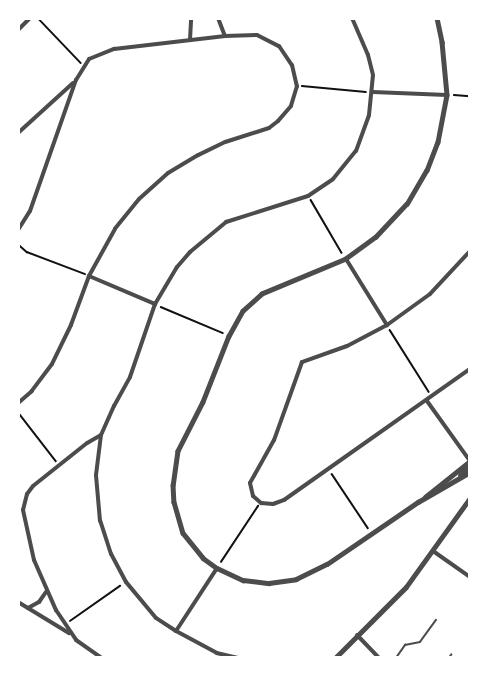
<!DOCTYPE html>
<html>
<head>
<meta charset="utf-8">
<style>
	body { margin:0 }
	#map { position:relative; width:488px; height:676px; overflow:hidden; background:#fff; font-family:Figtree,sans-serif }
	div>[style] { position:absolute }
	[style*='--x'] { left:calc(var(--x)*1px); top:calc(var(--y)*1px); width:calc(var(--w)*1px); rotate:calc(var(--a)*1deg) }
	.path>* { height:1.5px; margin:-0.75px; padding:0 0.75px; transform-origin:0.75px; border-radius:0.75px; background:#111 }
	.service>* { height:1.5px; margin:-0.75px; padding:0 0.75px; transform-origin:0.75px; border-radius:0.75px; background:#4c4c4c }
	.minor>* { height:4px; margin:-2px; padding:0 2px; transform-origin:2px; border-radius:2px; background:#4c4c4c }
	.tertiary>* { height:4.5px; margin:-2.25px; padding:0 2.25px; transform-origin:2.25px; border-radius:2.25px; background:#4c4c4c }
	span { translate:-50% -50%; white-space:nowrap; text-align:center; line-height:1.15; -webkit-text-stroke:4.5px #fff; paint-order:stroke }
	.frame { position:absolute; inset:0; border:20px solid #fff; pointer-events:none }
</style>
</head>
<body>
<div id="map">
	<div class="path">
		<div style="--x:38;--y:18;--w:62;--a:46.3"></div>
		<div style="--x:302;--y:86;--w:64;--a:5.4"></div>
		<div style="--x:454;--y:95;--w:16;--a:4"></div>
		<div style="--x:311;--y:200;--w:61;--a:59.7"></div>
		<div style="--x:18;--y:244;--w:12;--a:42"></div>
		<div style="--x:27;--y:252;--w:62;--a:20.8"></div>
		<div style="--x:161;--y:307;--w:67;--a:22.8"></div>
		<div style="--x:390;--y:330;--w:73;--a:57.8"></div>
		<div style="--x:18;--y:412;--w:62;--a:52.2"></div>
		<div style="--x:332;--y:474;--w:65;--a:56.3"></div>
		<div style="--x:221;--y:562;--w:67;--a:-56.5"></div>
		<div style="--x:70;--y:621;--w:61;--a:-35"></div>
	</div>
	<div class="service">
		<div style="--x:396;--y:658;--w:16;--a:-55"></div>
		<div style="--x:405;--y:645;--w:15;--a:-11"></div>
		<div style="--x:420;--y:642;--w:27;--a:-54"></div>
		<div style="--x:449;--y:658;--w:4;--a:-56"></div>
	</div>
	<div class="minor">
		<div style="--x:218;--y:18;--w:19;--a:69"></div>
		<div style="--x:18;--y:30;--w:17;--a:-45"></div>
		<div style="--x:190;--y:40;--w:22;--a:-87"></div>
		<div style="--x:373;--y:92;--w:74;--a:2.3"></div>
		<div style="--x:18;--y:133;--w:74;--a:-42.3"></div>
		<div style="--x:18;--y:230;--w:22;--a:-58"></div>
		<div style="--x:30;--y:211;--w:139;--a:-70.7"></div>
		<div style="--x:76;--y:80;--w:25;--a:-58"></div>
		<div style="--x:89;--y:59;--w:27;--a:-22"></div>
		<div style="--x:114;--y:49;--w:112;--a:-6.7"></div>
		<div style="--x:225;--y:36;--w:32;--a:-2"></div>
		<div style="--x:257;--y:35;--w:25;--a:27"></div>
		<div style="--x:279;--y:46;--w:23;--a:56"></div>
		<div style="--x:292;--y:65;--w:22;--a:77"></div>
		<div style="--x:297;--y:86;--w:21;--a:107"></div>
		<div style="--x:291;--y:106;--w:20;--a:131"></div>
		<div style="--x:278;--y:121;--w:11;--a:142"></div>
		<div style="--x:269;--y:128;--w:46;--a:162.3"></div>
		<div style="--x:225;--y:142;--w:30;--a:154"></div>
		<div style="--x:198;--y:155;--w:35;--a:149"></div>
		<div style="--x:168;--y:173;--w:39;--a:138"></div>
		<div style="--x:139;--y:199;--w:38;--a:129"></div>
		<div style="--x:115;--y:229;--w:54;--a:119"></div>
		<div style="--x:89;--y:276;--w:52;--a:110.2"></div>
		<div style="--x:71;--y:325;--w:43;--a:116"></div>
		<div style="--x:52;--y:364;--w:34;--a:127"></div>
		<div style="--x:32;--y:391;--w:18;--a:139"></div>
		<div style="--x:470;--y:251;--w:59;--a:132.9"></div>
		<div style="--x:430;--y:294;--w:53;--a:144.2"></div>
		<div style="--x:387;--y:325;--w:45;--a:152.3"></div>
		<div style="--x:347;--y:346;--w:48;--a:160.4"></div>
		<div style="--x:302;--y:362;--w:83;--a:109.7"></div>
		<div style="--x:274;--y:440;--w:49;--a:119.2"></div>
		<div style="--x:250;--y:483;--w:13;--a:77"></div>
		<div style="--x:253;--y:496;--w:11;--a:41"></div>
		<div style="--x:261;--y:503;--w:12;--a:5"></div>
		<div style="--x:273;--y:504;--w:12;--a:-20"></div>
		<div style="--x:284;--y:500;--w:228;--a:-35.2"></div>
		<div style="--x:346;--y:259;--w:78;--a:58.2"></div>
		<div style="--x:89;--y:276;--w:72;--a:23"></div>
		<div style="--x:427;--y:401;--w:74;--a:54.4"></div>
		<div style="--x:101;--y:435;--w:16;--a:150"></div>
		<div style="--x:87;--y:443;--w:69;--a:141.5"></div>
		<div style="--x:33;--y:486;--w:10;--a:127"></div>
		<div style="--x:27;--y:494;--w:16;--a:104"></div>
		<div style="--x:23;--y:510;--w:51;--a:77.6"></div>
		<div style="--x:34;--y:560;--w:55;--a:66.3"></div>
		<div style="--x:56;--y:610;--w:36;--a:56"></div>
		<div style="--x:76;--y:640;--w:32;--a:35"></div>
		<div style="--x:433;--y:551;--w:45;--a:35.1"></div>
		<div style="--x:18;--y:602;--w:60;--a:31.3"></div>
		<div style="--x:28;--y:608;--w:13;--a:-29"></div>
		<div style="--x:39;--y:602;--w:12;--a:-55"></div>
		<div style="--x:176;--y:631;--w:75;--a:-56.9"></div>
		<div style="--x:357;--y:635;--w:32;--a:46"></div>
		<div style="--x:238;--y:658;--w:22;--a:-167"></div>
		<div style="--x:217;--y:653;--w:47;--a:-151.8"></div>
		<div style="--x:176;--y:631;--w:24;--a:-147"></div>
		<div style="--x:156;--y:618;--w:47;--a:-129.8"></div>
		<div style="--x:126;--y:582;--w:32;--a:-118"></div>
		<div style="--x:111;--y:554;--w:35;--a:-108"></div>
		<div style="--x:100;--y:521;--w:46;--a:-95"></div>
		<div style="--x:96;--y:475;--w:40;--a:-82.9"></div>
		<div style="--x:101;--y:435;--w:32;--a:-66"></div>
		<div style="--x:114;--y:406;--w:33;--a:-61"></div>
		<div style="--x:130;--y:377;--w:77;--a:-71.1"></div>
		<div style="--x:155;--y:304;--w:43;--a:-59.3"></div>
		<div style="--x:177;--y:267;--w:20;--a:-49"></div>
		<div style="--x:190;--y:252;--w:47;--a:-39.8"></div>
		<div style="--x:226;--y:222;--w:86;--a:-17.6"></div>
		<div style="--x:308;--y:196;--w:30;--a:-34"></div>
		<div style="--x:333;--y:179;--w:36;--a:-51"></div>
		<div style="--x:356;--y:151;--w:38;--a:-70"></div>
		<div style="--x:369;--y:115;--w:40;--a:-84.3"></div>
		<div style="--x:373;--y:75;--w:21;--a:-104"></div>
		<div style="--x:368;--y:55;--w:40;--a:-113.4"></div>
	</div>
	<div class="tertiary">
		<div style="--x:437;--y:18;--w:25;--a:78"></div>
		<div style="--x:442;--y:42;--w:53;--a:84.6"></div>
		<div style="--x:447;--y:95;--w:48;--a:100.8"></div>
		<div style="--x:438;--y:142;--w:30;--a:111"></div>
		<div style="--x:427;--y:170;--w:39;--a:120"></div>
		<div style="--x:407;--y:204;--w:45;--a:133.2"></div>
		<div style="--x:376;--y:237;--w:37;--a:144"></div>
		<div style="--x:346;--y:259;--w:91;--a:157.4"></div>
		<div style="--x:262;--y:294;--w:25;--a:138"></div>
		<div style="--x:243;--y:311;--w:29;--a:119"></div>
		<div style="--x:229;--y:336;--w:71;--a:111.5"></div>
		<div style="--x:203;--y:402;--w:55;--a:117"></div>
		<div style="--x:178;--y:451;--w:34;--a:98"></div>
		<div style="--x:173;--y:485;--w:17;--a:87"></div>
		<div style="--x:174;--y:502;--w:32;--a:74"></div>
		<div style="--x:183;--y:533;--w:32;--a:51"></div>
		<div style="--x:203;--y:558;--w:17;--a:36"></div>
		<div style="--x:217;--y:568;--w:29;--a:25"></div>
		<div style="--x:243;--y:580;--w:26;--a:7"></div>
		<div style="--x:269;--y:583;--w:27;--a:-8"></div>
		<div style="--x:296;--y:579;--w:34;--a:-26"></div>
		<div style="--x:327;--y:564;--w:110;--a:-34.3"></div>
		<div style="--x:418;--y:502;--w:60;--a:-30"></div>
		<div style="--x:460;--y:475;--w:14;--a:-45"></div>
		<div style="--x:425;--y:497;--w:58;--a:-38.7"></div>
		<div style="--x:335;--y:658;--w:100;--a:-45"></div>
		<div style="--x:406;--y:587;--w:110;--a:-54.3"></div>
	</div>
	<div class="frame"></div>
</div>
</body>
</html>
